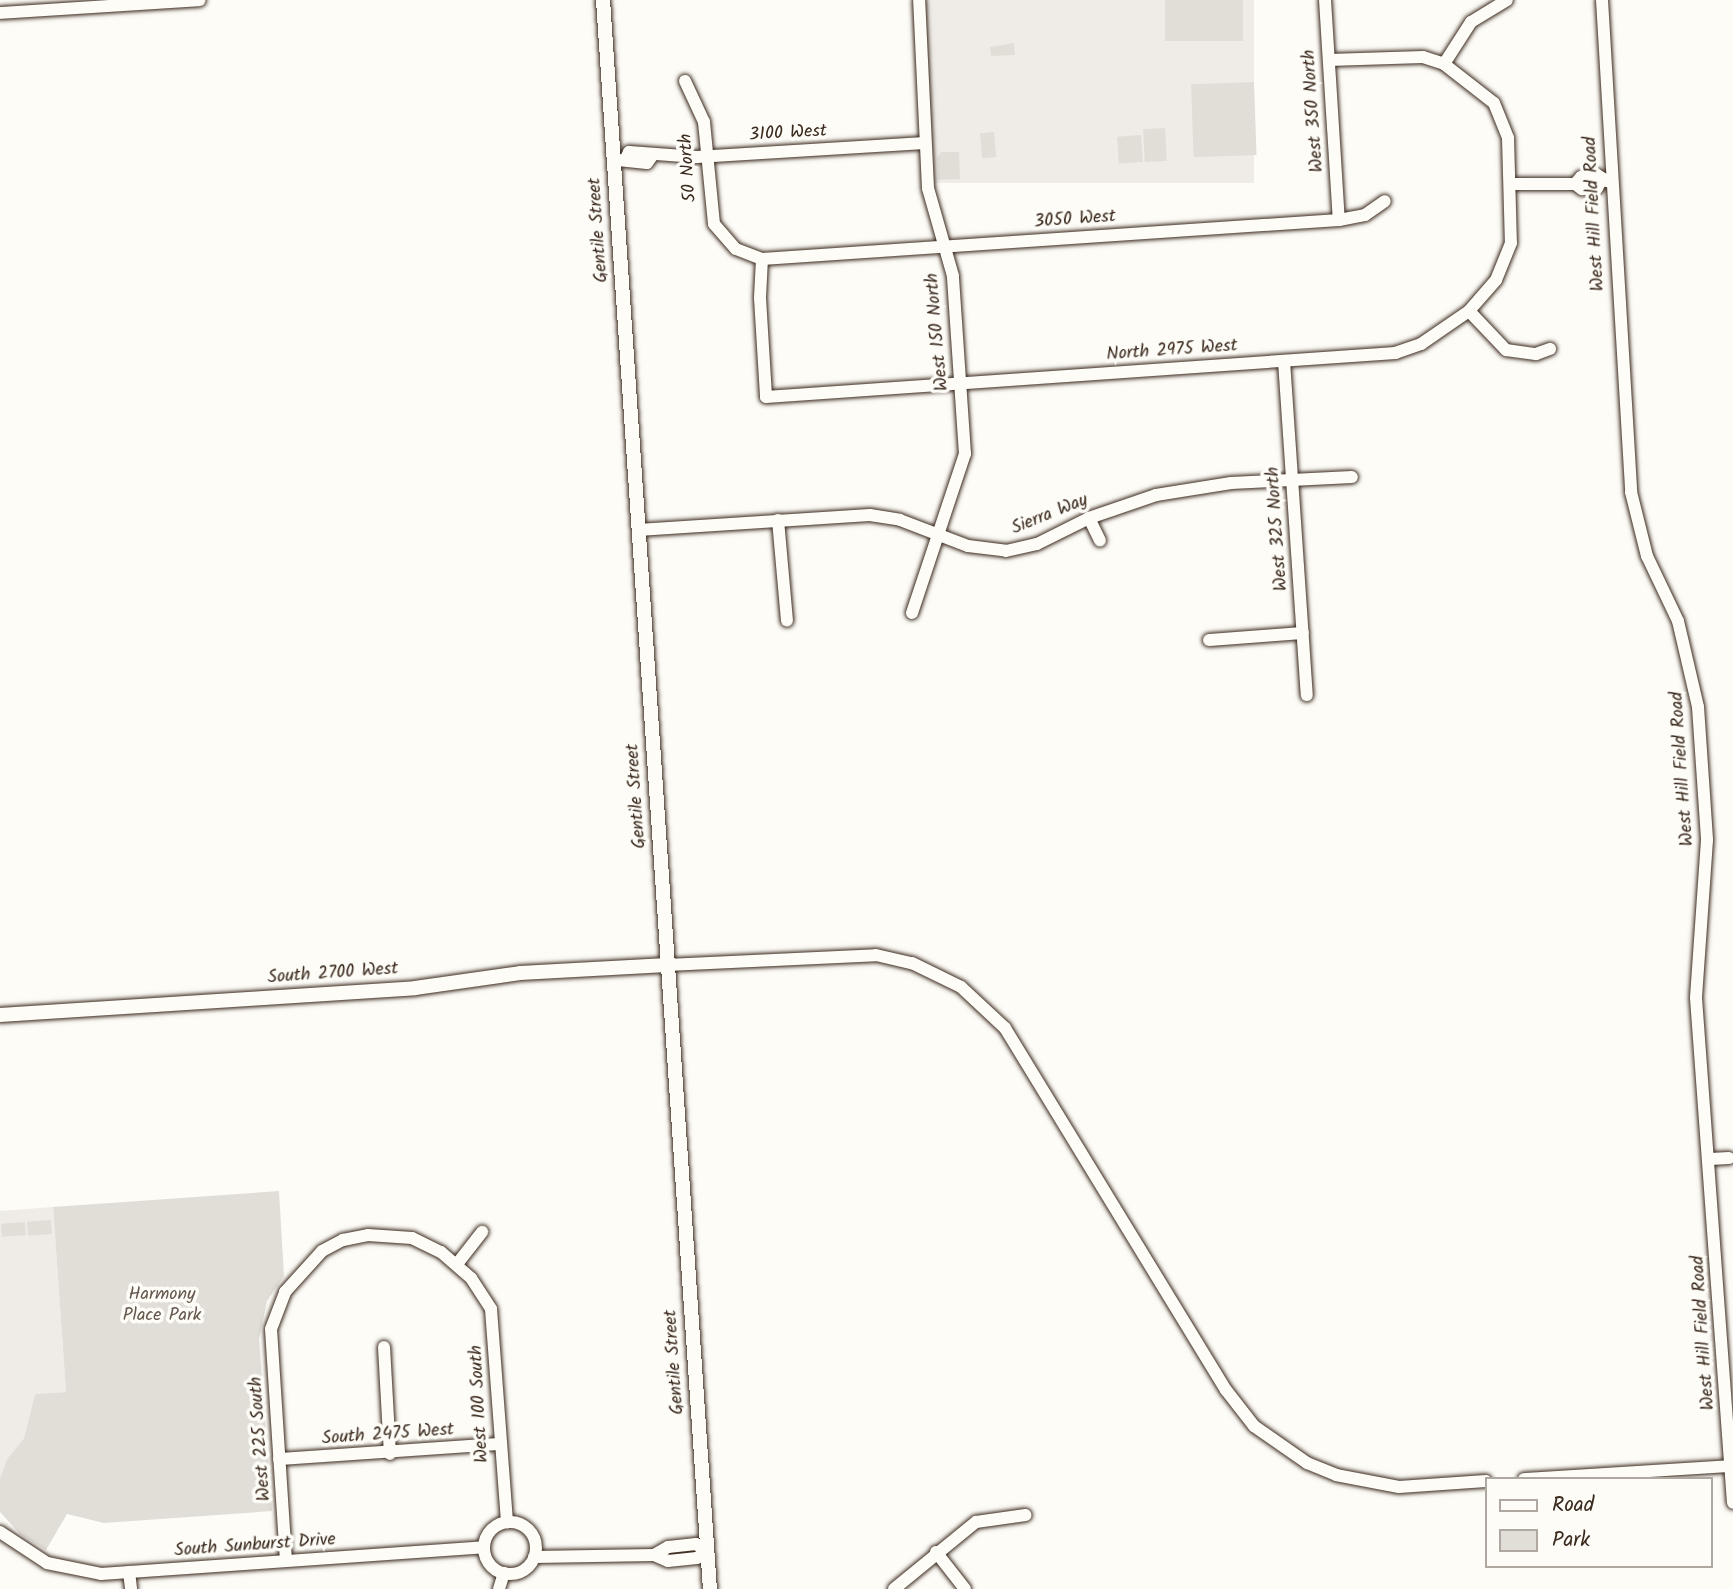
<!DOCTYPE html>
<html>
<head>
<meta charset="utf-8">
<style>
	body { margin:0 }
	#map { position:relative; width:1733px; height:1589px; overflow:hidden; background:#fdfcf7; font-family:Kalam,sans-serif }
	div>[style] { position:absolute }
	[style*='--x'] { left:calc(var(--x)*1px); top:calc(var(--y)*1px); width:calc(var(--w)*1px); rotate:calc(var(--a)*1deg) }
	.built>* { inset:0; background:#efece7; transform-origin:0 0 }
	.green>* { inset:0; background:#e1ded7; transform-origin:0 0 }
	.roads { filter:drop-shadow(0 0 2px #3b2a1e) drop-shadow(0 0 2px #3b2a1e) }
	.minor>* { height:12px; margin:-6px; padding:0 6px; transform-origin:6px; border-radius:6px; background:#fdfcf7 }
	.minor>.ring { margin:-6px; padding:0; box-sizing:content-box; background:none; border:12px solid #fdfcf7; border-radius:50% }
	.major>* { height:14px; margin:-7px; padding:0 7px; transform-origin:7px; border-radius:7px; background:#fdfcf7 }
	span { translate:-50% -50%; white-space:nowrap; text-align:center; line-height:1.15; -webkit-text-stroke:7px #fdfcf7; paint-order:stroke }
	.street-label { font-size:18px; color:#3b2a1e }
	.park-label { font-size:18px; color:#64574c }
	.legend { position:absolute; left:1485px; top:1477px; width:228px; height:91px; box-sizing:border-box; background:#fdfcf7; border:2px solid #afa8a0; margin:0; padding:9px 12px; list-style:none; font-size:21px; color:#3b2a1e }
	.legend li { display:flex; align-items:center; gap:14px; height:35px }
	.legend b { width:35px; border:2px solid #afa8a0 }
</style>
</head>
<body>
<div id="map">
	<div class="built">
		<div style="left:925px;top:0;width:329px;height:183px"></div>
		<div style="clip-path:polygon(53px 1207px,66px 1392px,35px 1394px,24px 1438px,7px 1459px,0 1478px,0 1211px)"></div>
	</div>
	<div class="green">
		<div style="left:1165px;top:0;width:78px;height:41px"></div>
		<div style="clip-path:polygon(1014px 43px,1015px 55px,991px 56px,990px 47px)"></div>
		<div style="left:1254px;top:82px;width:73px;height:63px;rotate:88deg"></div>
		<div style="left:1165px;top:128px;width:33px;height:22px;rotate:87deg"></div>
		<div style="left:994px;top:132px;width:25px;height:14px;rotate:85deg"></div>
		<div style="left:1141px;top:135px;width:27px;height:24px;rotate:86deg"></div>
		<div style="clip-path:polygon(941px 152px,959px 152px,960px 179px,938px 180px,937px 158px)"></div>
		<div style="clip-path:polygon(279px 1191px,284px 1276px,267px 1301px,259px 1339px,272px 1511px,104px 1523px,67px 1514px,46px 1550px,20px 1534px,0 1512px,0 1478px,7px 1459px,24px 1438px,35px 1394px,66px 1392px,53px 1207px)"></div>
		<div style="left:51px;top:1220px;width:14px;height:24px;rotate:86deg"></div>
		<div style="left:25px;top:1222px;width:13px;height:24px;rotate:86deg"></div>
	</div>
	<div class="roads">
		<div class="minor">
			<div style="--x:1325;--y:0;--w:220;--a:86.4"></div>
			<div style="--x:1602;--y:0;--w:493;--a:86.6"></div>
			<div style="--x:1631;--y:492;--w:66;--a:76"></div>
			<div style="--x:1647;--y:556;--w:72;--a:64.5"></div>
			<div style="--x:1678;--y:621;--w:88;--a:76.9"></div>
			<div style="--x:1698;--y:707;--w:133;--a:86.1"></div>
			<div style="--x:1707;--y:840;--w:158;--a:94"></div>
			<div style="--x:1696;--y:998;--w:506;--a:85.81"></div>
			<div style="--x:0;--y:13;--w:200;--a:-3.7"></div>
			<div style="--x:1329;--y:60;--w:94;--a:-1.8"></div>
			<div style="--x:1423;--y:57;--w:22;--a:18"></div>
			<div style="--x:1444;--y:64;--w:63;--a:38"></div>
			<div style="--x:1494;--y:103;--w:38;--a:68"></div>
			<div style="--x:1508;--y:138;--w:105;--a:88.4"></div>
			<div style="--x:1511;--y:243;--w:40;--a:112"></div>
			<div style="--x:1496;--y:280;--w:41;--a:131.1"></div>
			<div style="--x:1444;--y:64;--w:50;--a:-57.3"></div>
			<div style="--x:1471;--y:22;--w:42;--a:-31.4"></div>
			<div style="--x:685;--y:81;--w:45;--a:65.1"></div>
			<div style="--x:704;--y:122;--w:102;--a:84.4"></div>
			<div style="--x:714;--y:224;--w:33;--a:49"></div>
			<div style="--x:736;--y:249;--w:28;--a:21"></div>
			<div style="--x:762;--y:259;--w:39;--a:93"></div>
			<div style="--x:760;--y:298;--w:99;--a:86.5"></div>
			<div style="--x:766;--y:397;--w:631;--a:-4"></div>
			<div style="--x:1395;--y:353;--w:28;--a:-19"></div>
			<div style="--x:1421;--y:344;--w:58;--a:-34.5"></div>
			<div style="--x:1469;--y:311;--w:54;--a:46.5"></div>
			<div style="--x:1506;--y:350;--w:30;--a:8"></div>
			<div style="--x:1536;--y:354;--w:15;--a:-20"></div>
			<div style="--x:618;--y:160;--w:29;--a:6"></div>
			<div style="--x:647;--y:163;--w:9;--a:-54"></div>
			<div style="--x:625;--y:160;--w:9;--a:-63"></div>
			<div style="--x:629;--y:152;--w:68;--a:4.2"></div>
			<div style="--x:697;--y:157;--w:228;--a:-3.5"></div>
			<div style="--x:1512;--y:184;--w:63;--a:0"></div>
			<div style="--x:1575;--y:184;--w:9;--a:36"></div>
			<div style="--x:1582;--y:189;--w:15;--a:-4"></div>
			<div style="--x:1597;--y:188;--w:8;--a:-60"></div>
			<div style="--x:1575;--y:184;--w:9;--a:-49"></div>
			<div style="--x:1581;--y:177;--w:16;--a:-7"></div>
			<div style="--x:1597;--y:175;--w:12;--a:31"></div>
			<div style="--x:762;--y:259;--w:578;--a:-3.87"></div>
			<div style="--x:1339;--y:220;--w:26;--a:-11"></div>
			<div style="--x:1365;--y:215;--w:24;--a:-35"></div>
			<div style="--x:1284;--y:361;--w:335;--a:86.1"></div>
			<div style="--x:1089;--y:518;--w:25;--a:64"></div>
			<div style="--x:778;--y:520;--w:101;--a:84.9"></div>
			<div style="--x:638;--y:530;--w:232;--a:-3.7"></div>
			<div style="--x:870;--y:515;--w:30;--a:9"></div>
			<div style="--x:900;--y:520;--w:73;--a:20.9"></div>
			<div style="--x:968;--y:546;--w:38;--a:7"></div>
			<div style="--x:1006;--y:551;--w:32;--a:-13"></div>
			<div style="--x:1037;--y:544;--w:58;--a:-26.6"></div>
			<div style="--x:1089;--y:518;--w:71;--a:-18.9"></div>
			<div style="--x:1156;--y:495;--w:76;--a:-9.1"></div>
			<div style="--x:1231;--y:483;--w:121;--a:-2.8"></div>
			<div style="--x:912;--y:613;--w:168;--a:-71.6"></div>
			<div style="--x:965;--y:454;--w:178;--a:-93.9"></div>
			<div style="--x:953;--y:276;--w:91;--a:-105.9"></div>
			<div style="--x:928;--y:188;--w:188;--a:-92.7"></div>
			<div style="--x:1209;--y:640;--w:94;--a:-4.3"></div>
			<div style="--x:667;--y:965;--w:209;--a:-2.7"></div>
			<div style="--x:876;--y:955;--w:37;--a:13"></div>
			<div style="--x:912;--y:963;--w:55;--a:26.1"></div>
			<div style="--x:961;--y:987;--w:60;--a:43"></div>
			<div style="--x:1005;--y:1028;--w:424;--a:58.6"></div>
			<div style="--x:1226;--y:1390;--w:46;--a:52.1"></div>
			<div style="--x:1254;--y:1426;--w:65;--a:34.9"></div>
			<div style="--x:1307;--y:1463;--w:31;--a:22"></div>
			<div style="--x:1336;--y:1475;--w:64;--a:10.8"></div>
			<div style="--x:1399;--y:1487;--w:87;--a:-3.9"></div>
			<div style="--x:1710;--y:1159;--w:19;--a:-3"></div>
			<div style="--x:457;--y:1264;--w:41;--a:-52"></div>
			<div style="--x:384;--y:1347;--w:107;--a:86.8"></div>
			<div style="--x:279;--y:1459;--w:221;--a:-3.9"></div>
			<div style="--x:1524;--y:1479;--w:207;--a:-3.6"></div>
			<div class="ring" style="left:484px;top:1522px;width:40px;height:40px"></div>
			<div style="--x:0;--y:1532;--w:56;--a:33.4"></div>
			<div style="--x:47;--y:1563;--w:55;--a:11.5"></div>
			<div style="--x:101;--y:1574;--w:384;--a:-4"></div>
			<div style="--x:936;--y:1552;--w:47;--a:51.9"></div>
			<div style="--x:534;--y:1557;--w:120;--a:-1"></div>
			<div style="--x:654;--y:1555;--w:15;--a:23"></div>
			<div style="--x:668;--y:1561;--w:29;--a:-6"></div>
			<div style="--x:697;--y:1558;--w:12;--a:-35"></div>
			<div style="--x:707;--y:1551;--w:13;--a:-148"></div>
			<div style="--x:696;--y:1544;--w:28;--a:174"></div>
			<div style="--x:668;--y:1547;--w:16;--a:150"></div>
			<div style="--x:286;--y:1561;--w:232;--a:-93.7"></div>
			<div style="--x:271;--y:1329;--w:40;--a:-69"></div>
			<div style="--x:285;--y:1292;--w:55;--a:-47.9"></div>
			<div style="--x:322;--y:1251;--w:24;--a:-28"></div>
			<div style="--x:343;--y:1240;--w:25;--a:-11"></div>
			<div style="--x:368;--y:1235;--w:44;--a:3.9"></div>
			<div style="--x:412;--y:1238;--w:32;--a:26"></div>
			<div style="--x:441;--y:1252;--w:40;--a:41"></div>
			<div style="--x:471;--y:1278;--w:37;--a:57"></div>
			<div style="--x:491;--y:1309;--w:214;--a:85.7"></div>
			<div style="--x:129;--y:1572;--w:17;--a:83"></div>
			<div style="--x:499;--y:1589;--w:17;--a:-73"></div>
			<div style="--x:894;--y:1589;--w:106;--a:-39.3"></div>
			<div style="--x:976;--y:1522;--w:50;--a:-8"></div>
		</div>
		<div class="major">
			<div style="--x:603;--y:0;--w:1593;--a:86.15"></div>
			<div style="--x:0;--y:1015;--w:416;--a:-3.7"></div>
			<div style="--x:415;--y:988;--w:106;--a:-8.1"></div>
			<div style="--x:520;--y:973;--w:147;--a:-3.1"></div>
		</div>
	</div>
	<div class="street-label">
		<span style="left:1314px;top:111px;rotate:-94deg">West 350 North</span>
		<span style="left:788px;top:134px;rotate:-3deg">3100 West</span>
		<span style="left:689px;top:168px;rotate:-94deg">50 North</span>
		<span style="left:1595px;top:214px;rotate:-93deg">West Hill Field Road</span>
		<span style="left:1075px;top:220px;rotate:-4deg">3050 West</span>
		<span style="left:599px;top:230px;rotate:-94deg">Gentile Street</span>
		<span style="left:938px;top:332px;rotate:-95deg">West 150 North</span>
		<span style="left:1172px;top:351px;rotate:-4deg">North 2975 West</span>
		<span style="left:1050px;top:515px;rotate:-22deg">Sierra Way</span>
		<span style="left:1278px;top:529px;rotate:-94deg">West 325 North</span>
		<span style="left:1683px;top:769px;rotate:-94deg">West Hill Field Road</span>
		<span style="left:637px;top:796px;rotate:-94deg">Gentile Street</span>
		<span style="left:333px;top:974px;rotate:-4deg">South 2700 West</span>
		<span style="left:1704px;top:1333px;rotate:-94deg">West Hill Field Road</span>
		<span style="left:675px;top:1362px;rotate:-94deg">Gentile Street</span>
		<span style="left:480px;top:1404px;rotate:-93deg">West 100 South</span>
		<span style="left:388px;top:1435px;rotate:-4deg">South 2475 West</span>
		<span style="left:261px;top:1439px;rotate:-94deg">West 225 South</span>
		<span style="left:255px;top:1546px;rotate:-4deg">South Sunburst Drive</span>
	</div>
	<div class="park-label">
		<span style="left:162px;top:1306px">Harmony<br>Place Park</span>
	</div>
	<ul class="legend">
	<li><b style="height:9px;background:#fdfcf7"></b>Road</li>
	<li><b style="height:19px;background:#e1ded7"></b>Park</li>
	</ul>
</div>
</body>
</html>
